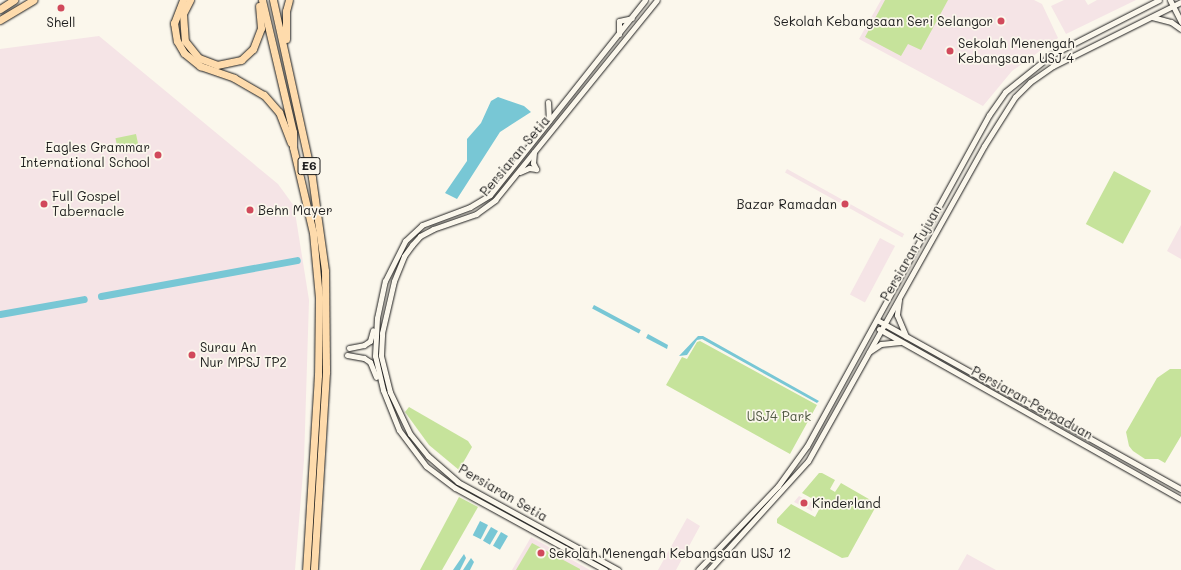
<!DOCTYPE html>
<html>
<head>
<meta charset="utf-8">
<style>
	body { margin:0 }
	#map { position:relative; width:1181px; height:570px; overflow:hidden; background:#fbf7ec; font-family:Mali,sans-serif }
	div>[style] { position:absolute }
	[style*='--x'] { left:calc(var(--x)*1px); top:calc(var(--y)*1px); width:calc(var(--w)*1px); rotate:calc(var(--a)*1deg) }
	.built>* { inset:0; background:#f5e4e6; transform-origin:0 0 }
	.green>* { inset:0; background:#c6e39b; transform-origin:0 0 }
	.water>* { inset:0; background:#78c7d5; transform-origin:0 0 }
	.river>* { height:7px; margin:-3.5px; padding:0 3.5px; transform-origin:3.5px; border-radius:3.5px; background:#78c7d5 }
	.roads { filter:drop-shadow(0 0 1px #1c1c1c) drop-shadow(0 0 1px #1c1c1c) }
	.secondary>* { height:5px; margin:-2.5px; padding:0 2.5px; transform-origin:2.5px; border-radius:2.5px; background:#fbf7ec }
	.motorway>* { height:7px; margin:-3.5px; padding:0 3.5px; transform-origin:3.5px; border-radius:3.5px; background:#fedbac }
	.dots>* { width:11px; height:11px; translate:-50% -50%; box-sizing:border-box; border:2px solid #fbf7ec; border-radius:50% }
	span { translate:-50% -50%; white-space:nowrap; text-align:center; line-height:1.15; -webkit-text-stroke:3.5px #fbf7ec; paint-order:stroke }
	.shield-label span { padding:1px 3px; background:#fbf7ec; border:1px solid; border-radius:3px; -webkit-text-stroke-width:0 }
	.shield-label { font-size:12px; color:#1c1c1c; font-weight:700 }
	.poi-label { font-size:13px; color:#1c1c1c }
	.right { translate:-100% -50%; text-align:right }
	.left { translate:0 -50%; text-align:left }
	.street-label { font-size:13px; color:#1c1c1c }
	.park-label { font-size:13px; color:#4f5842 }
</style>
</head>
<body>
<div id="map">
	<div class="built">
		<div style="clip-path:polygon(881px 0,1034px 0,1042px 4px,1058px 38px,1012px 71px,983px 106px,859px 39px)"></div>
		<div style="clip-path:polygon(1064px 0,1085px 0,1088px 5px,1097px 0,1136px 0,1066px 34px,1051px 6px)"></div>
		<div style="clip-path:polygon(99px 36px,278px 184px,294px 206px,309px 300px,304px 460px,295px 570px,0 570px,0 49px)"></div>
		<div style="left:787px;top:169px;width:134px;height:4px;rotate:29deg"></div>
		<div style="clip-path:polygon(1181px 225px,1181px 259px,1167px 251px)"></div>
		<div style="left:880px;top:238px;width:17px;height:64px;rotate:28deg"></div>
		<div style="clip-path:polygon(799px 496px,814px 504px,812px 511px,794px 502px)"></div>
		<div style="clip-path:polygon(687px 518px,700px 526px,676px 570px,658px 570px)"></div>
		<div style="clip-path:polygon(531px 537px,590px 570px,512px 570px)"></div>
		<div style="clip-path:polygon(967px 554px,996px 570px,958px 570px)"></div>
	</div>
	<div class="green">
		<div style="clip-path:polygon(885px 0,948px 0,921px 50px,908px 44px,901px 56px,865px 37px)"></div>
		<div style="left:136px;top:134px;width:14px;height:21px;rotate:78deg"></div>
		<div style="left:1114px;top:171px;width:42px;height:60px;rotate:28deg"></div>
		<div style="clip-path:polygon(700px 341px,817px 405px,790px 454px,666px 385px,682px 357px,687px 359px,697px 342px)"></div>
		<div style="clip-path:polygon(1170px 369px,1181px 369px,1181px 436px,1165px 463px,1158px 459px,1145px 459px,1133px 451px,1129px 446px,1126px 432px,1157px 378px)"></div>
		<div style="clip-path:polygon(409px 407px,468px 441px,472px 447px,459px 470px,429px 445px,405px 412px)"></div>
		<div style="clip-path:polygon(819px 473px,822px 473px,835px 480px,830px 489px,835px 492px,841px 483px,874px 502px,875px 508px,848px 557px,842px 558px,777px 523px,777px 519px,791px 504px,815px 517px,822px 504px,802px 493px)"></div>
		<div style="clip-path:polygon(459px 497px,478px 507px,442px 570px,420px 570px)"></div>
		<div style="clip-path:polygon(532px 543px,580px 569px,580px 570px,516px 570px)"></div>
	</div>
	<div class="water">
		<div style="clip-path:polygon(498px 97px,524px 106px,531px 112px,500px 132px,457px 199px,445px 193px,467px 161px,467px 139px,481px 123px,491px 101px)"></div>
		<div style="left:594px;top:305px;width:53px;height:4px;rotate:28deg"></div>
		<div style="clip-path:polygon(648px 334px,668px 345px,667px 349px,646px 338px)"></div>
		<div style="clip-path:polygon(698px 336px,703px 336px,819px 401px,817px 403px,702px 339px,697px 340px,687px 355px,679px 356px)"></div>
		<div style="left:480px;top:521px;width:9px;height:16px;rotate:27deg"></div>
		<div style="left:491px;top:527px;width:8px;height:16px;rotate:30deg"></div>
		<div style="left:501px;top:532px;width:8px;height:16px;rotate:30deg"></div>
		<div style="clip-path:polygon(464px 554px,466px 558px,460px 570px,453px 570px)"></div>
		<div style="clip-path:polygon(471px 558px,474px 562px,470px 570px,463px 570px)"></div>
	</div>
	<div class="river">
		<div style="--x:101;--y:296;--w:199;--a:-10.4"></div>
		<div style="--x:0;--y:314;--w:85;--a:-10.1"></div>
	</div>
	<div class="roads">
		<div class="secondary">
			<div style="--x:1170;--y:0;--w:25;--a:63"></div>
			<div style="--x:1152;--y:17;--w:20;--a:15"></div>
			<div style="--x:1171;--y:22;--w:12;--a:35"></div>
			<div style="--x:619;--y:34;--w:13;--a:-90"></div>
			<div style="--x:619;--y:21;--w:13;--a:-13"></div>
			<div style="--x:548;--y:102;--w:18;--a:87"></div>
			<div style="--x:534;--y:152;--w:11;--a:95"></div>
			<div style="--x:533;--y:163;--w:7;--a:63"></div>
			<div style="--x:520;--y:172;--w:10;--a:-24"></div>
			<div style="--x:529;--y:168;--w:7;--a:8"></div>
			<div style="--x:899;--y:300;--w:15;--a:98"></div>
			<div style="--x:897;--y:315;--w:23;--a:67"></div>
			<div style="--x:877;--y:320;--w:348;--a:29.1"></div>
			<div style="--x:879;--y:329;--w:347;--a:29.4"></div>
			<div style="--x:349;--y:348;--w:15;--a:-11"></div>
			<div style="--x:364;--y:345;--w:7;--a:-34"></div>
			<div style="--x:370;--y:341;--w:11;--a:-75"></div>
			<div style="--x:869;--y:352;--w:14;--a:-34"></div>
			<div style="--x:881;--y:344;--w:19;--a:-6"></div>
			<div style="--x:347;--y:355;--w:17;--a:10"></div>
			<div style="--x:364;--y:358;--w:7;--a:34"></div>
			<div style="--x:370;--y:362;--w:16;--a:68"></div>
			<div style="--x:605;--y:570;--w:171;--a:-151.3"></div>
			<div style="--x:455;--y:488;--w:36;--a:-143"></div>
			<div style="--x:426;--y:466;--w:45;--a:-126.9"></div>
			<div style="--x:399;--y:430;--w:43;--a:-111.8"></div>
			<div style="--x:383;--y:390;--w:35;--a:-103"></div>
			<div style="--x:375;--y:356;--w:38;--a:-87"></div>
			<div style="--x:377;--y:318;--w:38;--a:-78"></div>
			<div style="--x:385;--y:281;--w:45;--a:-63.4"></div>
			<div style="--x:405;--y:241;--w:23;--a:-43"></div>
			<div style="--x:422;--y:225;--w:51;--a:-20.6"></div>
			<div style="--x:470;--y:207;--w:23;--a:-31"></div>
			<div style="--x:490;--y:195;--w:249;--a:-51.5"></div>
			<div style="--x:618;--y:570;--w:183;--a:-151.2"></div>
			<div style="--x:458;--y:482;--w:40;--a:-139"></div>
			<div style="--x:428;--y:456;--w:28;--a:-129"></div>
			<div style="--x:410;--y:434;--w:47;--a:-115.5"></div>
			<div style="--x:390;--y:392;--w:38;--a:-104"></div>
			<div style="--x:381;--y:355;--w:22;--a:-87"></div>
			<div style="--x:382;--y:333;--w:53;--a:-77"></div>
			<div style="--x:394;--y:281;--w:27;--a:-68"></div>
			<div style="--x:404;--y:256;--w:14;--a:-54"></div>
			<div style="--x:412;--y:245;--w:12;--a:-48"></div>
			<div style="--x:420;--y:236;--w:15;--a:-28"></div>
			<div style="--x:433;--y:229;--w:46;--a:-19.2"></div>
			<div style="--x:476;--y:214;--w:24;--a:-36"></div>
			<div style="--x:495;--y:200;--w:257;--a:-51"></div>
			<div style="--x:698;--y:570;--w:116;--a:-46.4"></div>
			<div style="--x:778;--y:486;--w:49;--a:-54.1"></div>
			<div style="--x:807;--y:446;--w:378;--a:-61.2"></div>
			<div style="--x:989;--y:115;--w:28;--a:-55"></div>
			<div style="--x:1005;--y:92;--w:59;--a:-38.8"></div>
			<div style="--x:1051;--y:55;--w:121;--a:-27"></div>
			<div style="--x:709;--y:570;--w:147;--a:-47.8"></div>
			<div style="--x:808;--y:461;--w:361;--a:-60.8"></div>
			<div style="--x:984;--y:146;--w:58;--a:-57.7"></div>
			<div style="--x:1015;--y:97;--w:21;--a:-45"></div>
			<div style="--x:1030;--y:82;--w:28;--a:-35"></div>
			<div style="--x:1053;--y:66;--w:143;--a:-26.6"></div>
		</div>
		<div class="motorway">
			<div style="--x:183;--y:0;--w:25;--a:111"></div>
			<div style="--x:174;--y:23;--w:18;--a:81"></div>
			<div style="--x:177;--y:41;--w:14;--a:60"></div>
			<div style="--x:184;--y:53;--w:21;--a:39"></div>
			<div style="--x:200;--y:66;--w:36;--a:19"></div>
			<div style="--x:234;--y:78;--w:34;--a:30"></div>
			<div style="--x:264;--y:95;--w:23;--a:49"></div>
			<div style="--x:279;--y:112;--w:33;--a:69"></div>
			<div style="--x:190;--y:0;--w:16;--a:117"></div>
			<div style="--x:183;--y:14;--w:27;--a:86"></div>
			<div style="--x:185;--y:41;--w:22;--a:51"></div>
			<div style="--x:199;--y:58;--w:19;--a:21"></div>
			<div style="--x:217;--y:65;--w:25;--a:-12"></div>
			<div style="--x:241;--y:60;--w:16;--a:-43"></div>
			<div style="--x:253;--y:49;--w:22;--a:-69"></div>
			<div style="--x:261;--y:28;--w:22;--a:-95"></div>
			<div style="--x:262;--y:0;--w:136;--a:76.8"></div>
			<div style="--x:293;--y:132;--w:15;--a:90"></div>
			<div style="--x:293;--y:147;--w:88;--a:76.9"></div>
			<div style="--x:313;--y:233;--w:65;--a:84.7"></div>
			<div style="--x:319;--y:298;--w:77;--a:90.7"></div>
			<div style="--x:318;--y:375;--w:195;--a:93.5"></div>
			<div style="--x:273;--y:0;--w:182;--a:77.6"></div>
			<div style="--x:312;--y:178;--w:94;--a:82"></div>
			<div style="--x:325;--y:271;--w:101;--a:89.4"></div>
			<div style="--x:326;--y:372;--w:198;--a:93.5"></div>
			<div style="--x:0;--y:9;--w:17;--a:-33"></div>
			<div style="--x:0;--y:20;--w:39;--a:-31"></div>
			<div style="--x:286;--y:39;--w:28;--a:-90"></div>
			<div style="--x:286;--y:11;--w:11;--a:-75"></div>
		</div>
	</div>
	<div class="dots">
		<div style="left:61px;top:8px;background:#d1495b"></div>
		<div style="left:1001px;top:21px;background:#d1495b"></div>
		<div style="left:950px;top:51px;background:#d1495b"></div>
		<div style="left:158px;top:155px;background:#d1495b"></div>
		<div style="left:44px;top:204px;background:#d1495b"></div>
		<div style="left:845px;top:204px;background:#d1495b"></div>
		<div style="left:250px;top:210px;background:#d1495b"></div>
		<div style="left:192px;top:355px;background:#d1495b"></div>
		<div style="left:804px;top:503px;background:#d1495b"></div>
		<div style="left:541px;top:553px;background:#d1495b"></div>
	</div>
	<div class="shield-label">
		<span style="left:309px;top:166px">E6</span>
	</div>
	<div class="poi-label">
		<span class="right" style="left:993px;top:21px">Sekolah Kebangsaan Seri Selangor</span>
		<span style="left:61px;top:22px">Shell</span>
		<span class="left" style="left:958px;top:51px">Sekolah Menengah<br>Kebangsaan USJ 4</span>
		<span class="right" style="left:150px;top:155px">Eagles Grammar<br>International School</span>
		<span class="left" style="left:52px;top:204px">Full Gospel<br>Tabernacle</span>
		<span class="right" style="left:837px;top:204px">Bazar Ramadan</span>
		<span class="left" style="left:258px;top:210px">Behn Mayer</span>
		<span class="left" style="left:200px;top:355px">Surau An<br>Nur MPSJ TP2</span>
		<span class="left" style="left:812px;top:503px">Kinderland</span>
		<span class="left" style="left:549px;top:553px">Sekolah Menengah Kebangsaan USJ 12</span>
	</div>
	<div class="street-label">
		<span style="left:515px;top:156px;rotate:-50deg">Persiaran Setia</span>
		<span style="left:911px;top:253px;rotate:-60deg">Persiaran Tujuan</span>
		<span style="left:1032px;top:403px;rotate:29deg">Persiaran Perpaduan</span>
		<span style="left:503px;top:493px;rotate:30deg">Persiaran Setia</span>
	</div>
	<div class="park-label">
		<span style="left:779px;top:416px">USJ4 Park</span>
	</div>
</div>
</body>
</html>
